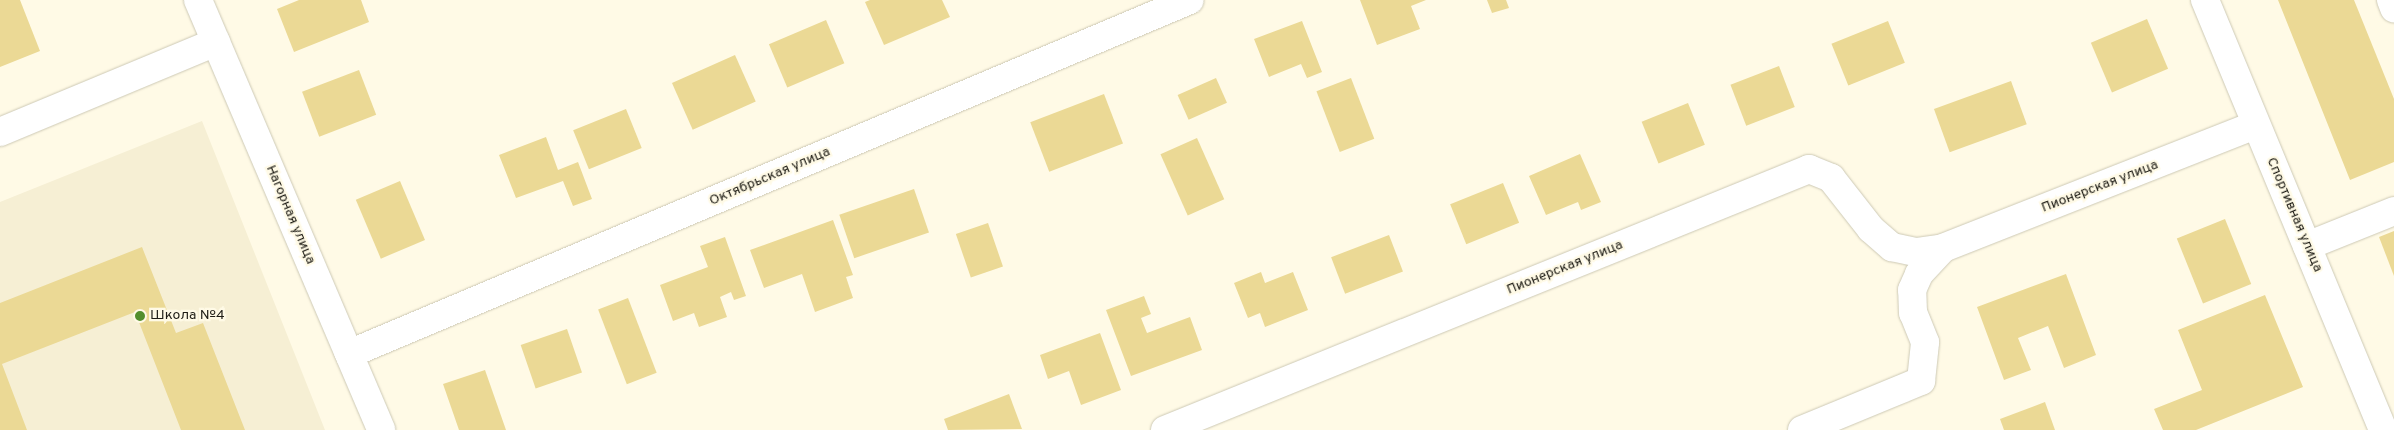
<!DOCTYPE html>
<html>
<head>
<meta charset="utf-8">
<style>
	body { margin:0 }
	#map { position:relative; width:2394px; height:430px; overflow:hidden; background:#fffae6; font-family:Overpass,sans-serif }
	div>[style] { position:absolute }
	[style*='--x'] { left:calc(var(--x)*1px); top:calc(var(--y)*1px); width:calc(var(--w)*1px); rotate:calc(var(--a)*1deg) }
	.built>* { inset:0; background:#f6efd4 }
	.building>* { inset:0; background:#ebd995; transform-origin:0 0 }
	.roads { filter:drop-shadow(0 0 1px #cdc9b5) drop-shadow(0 0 1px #cdc9b5) }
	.minor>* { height:28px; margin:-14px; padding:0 14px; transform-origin:14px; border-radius:14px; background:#fff }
	.dots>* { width:14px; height:14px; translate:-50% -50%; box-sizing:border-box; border:2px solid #fffae6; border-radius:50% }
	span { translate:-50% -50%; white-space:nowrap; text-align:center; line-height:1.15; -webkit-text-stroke:4.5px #fffae6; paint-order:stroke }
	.street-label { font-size:14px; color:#1e1c15 }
	.poi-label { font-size:14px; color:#1e1c15 }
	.left { translate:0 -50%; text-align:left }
</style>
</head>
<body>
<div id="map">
	<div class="built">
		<div style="clip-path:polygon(202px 121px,325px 430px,0 430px,0 202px)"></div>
	</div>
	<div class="building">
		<div style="clip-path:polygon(0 0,20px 0,40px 51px,0 67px)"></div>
		<div style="clip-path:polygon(299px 0,361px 0,369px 22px,294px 52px,277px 9px)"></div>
		<div style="clip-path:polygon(870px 0,942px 0,950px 17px,884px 45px,865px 2px)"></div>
		<div style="clip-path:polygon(1360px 0,1426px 0,1411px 6px,1420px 29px,1377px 45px)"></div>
		<div style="clip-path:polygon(1487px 0,1506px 0,1509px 8px,1492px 13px)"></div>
		<div style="clip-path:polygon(2278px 0,2354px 0,2394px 99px,2394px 162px,2350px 180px)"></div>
		<div style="left:2147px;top:19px;width:54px;height:61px;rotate:67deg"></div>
		<div style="left:826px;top:20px;width:47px;height:62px;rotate:67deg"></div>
		<div style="clip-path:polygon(1302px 21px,1322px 72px,1307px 78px,1301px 64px,1269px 77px,1254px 39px)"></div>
		<div style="left:1888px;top:21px;width:45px;height:61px;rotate:68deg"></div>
		<div style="left:735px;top:55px;width:51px;height:69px;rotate:66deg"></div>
		<div style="left:1779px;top:66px;width:44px;height:52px;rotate:69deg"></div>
		<div style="left:359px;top:70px;width:48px;height:61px;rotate:69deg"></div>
		<div style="left:1216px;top:78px;width:27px;height:42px;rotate:66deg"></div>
		<div style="left:1351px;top:78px;width:65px;height:37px;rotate:69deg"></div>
		<div style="left:2011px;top:81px;width:46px;height:82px;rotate:70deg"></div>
		<div style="left:1104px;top:94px;width:53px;height:79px;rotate:69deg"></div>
		<div style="left:1688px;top:103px;width:45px;height:50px;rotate:68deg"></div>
		<div style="left:626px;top:109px;width:42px;height:57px;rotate:68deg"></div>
		<div style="clip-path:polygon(546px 137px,558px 170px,578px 162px,592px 199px,573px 206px,563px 181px,516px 198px,499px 155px)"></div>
		<div style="left:1197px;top:138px;width:67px;height:40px;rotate:66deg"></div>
		<div style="clip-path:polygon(1580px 154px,1601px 202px,1581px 210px,1578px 202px,1546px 215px,1529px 176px)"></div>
		<div style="left:400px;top:181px;width:64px;height:48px;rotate:67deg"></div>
		<div style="left:1503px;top:183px;width:43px;height:57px;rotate:68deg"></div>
		<div style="left:914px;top:189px;width:46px;height:79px;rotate:71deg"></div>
		<div style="left:2225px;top:219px;width:70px;height:52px;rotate:68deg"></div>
		<div style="clip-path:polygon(833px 220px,853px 275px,846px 277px,853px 298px,815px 312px,802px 274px,764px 288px,750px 250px)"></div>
		<div style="left:988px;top:223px;width:46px;height:34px;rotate:71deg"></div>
		<div style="clip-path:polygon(2394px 231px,2394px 276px,2379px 237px)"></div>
		<div style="left:1389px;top:235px;width:39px;height:62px;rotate:69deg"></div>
		<div style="clip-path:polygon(725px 237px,746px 296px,734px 300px,731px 292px,720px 297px,727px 317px,699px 327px,694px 313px,673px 321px,660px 285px,708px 267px,700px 246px)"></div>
		<div style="clip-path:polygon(142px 247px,176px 333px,203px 323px,245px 430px,181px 430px,135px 312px,2px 364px,27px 430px,0 430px,0 303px)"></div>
		<div style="clip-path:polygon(1261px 272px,1265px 283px,1293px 272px,1308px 310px,1265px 327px,1260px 313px,1248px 318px,1234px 283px)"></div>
		<div style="clip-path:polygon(2066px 274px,2096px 355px,2064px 368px,2048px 326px,2018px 338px,2031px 370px,2004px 380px,1977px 307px)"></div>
		<div style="clip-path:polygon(2265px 295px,2303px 387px,2196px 430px,2163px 430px,2154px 409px,2202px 390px,2178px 330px)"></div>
		<div style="clip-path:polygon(1144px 296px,1151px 314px,1141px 318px,1147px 333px,1190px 317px,1202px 350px,1131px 376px,1106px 310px)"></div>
		<div style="left:628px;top:298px;width:80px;height:32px;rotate:69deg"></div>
		<div style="left:567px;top:329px;width:46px;height:49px;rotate:71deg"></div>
		<div style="clip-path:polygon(1100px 333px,1121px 390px,1081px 405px,1069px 371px,1048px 379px,1040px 355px)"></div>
		<div style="clip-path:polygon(485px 370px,506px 430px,459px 430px,443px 384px)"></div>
		<div style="clip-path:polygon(1009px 394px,1022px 429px,948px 430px,944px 419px)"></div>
		<div style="clip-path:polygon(2045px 402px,2055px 430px,2004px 430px,2000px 419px)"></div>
	</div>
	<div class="roads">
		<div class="minor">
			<div style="--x:198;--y:0;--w:467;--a:66.9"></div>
			<div style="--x:2205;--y:0;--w:465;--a:67.5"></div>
			<div style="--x:2391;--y:0;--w:9;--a:69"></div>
			<div style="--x:0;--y:132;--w:234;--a:-22.6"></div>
			<div style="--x:2307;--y:246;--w:94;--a:-21.9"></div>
			<div style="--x:349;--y:354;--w:912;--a:-22.83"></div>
			<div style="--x:1165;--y:430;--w:695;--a:-22.06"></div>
			<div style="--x:1809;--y:169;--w:24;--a:22"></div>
			<div style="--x:1831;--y:178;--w:65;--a:51.9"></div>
			<div style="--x:1871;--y:229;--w:28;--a:41"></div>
			<div style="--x:1892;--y:247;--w:25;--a:12"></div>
			<div style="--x:1916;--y:252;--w:27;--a:-8"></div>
			<div style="--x:1802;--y:430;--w:129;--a:-22.4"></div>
			<div style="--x:1921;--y:381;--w:39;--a:-84"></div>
			<div style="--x:1925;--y:342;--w:31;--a:-112"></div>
			<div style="--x:1913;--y:313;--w:23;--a:-92"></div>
			<div style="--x:1912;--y:290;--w:17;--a:-66"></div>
			<div style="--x:1919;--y:274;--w:35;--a:-47"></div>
			<div style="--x:1943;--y:248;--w:336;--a:-21.5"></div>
		</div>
	</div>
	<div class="dots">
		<div style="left:140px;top:316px;background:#538f2d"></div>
	</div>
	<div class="street-label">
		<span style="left:770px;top:177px;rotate:-23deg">Октябрьская улица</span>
		<span style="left:2100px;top:187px;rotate:-21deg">Пионерская улица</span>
		<span style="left:290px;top:215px;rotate:67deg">Нагорная улица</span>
		<span style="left:2294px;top:215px;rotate:67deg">Спортивная улица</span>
		<span style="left:1565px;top:268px;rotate:-22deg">Пионерская улица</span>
	</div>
	<div class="poi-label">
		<span class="left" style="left:150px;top:316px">Школа №4</span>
	</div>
</div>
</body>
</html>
